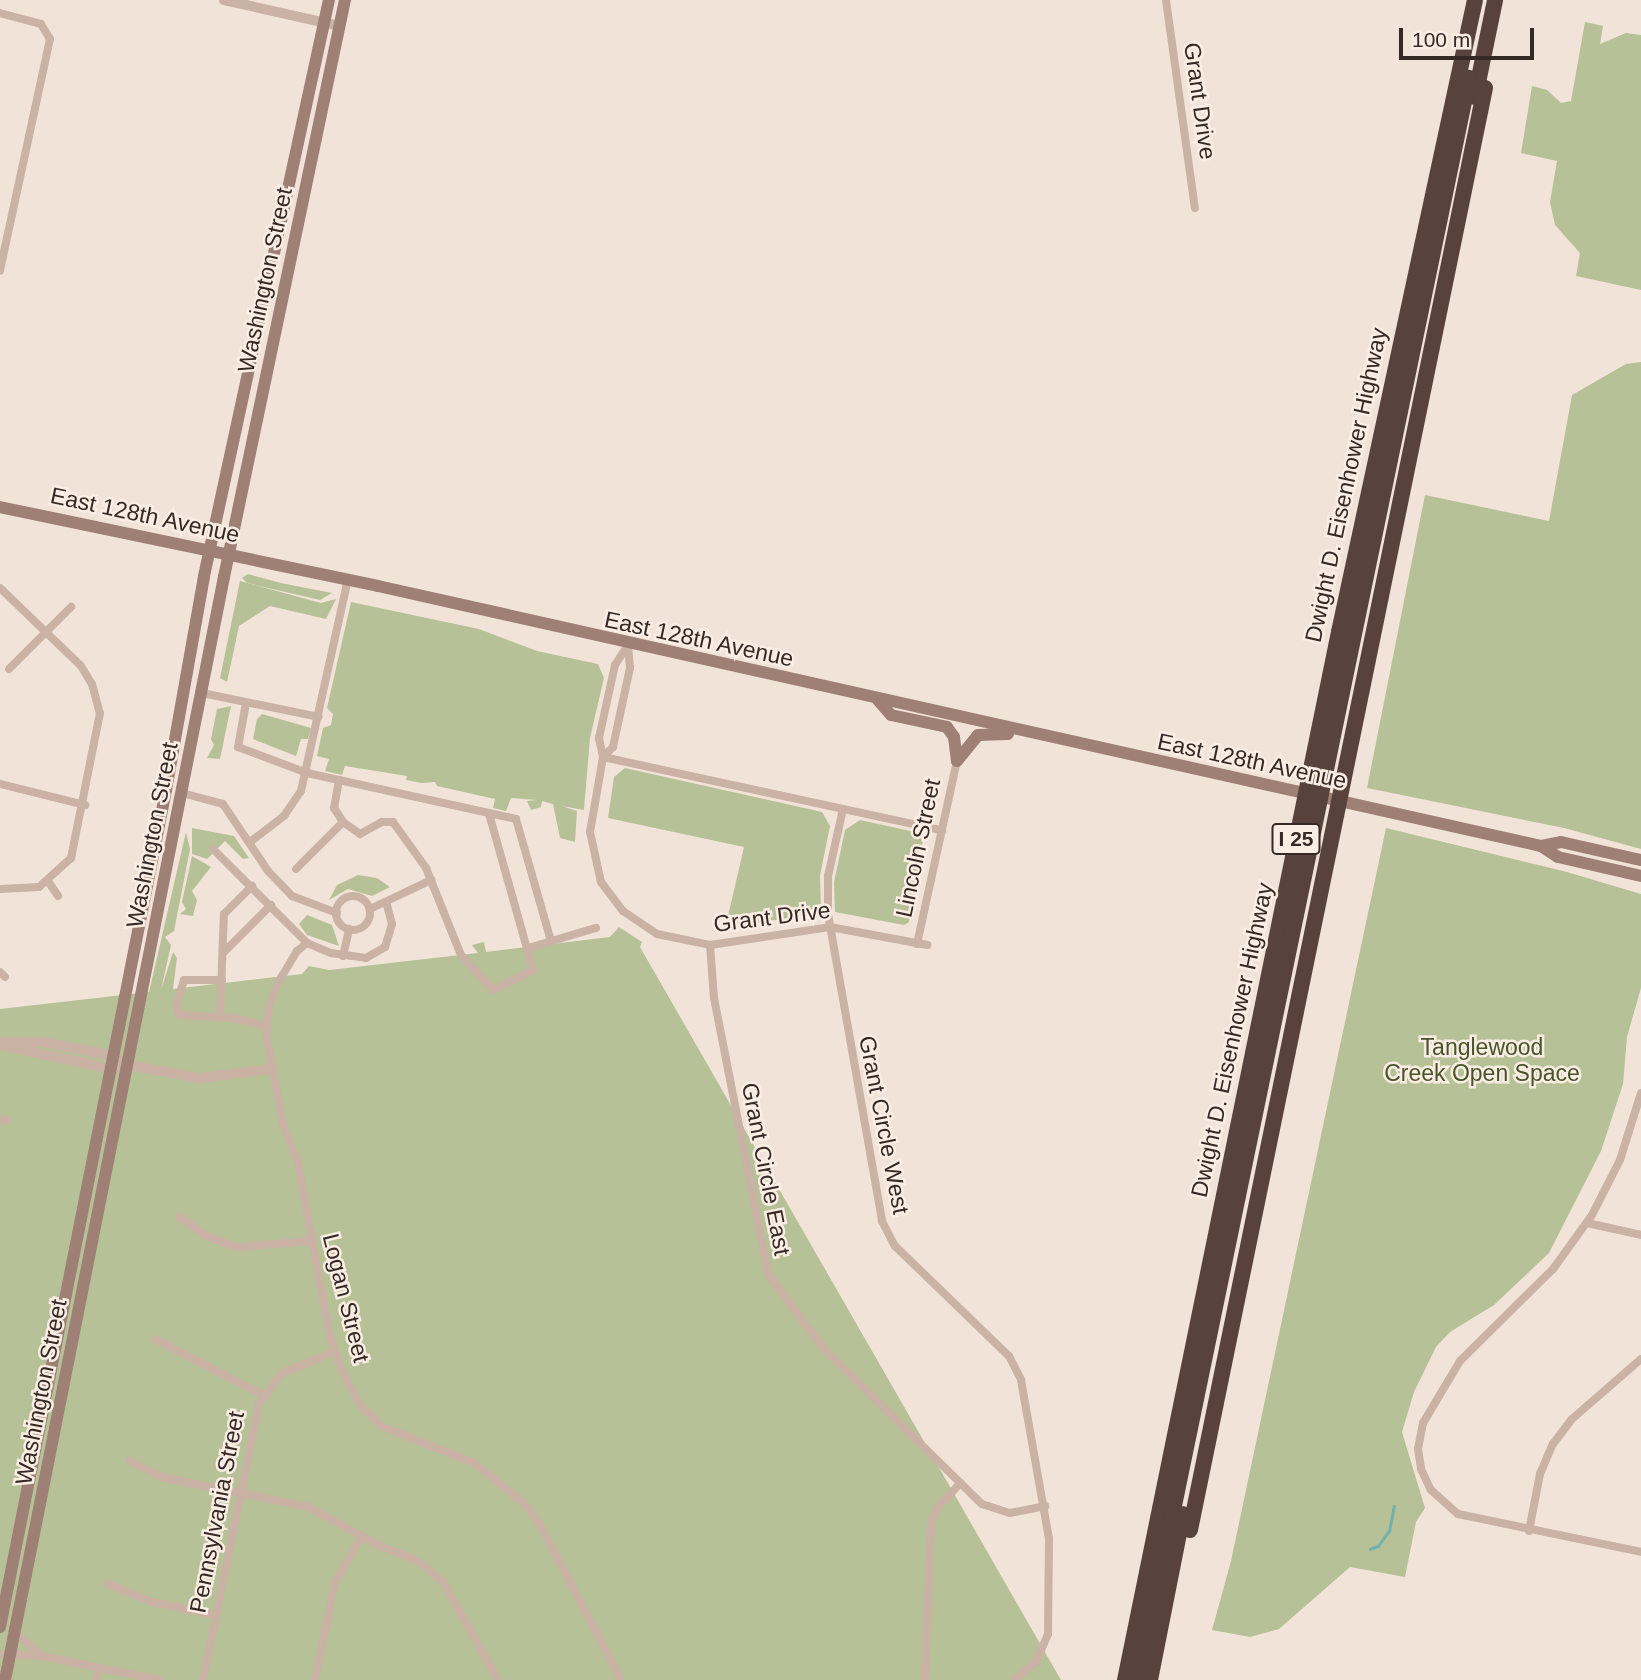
<!DOCTYPE html>
<html>
<head>
<meta charset="utf-8">
<style>
	body { margin:0 }
	#map { position:relative; width:1641px; height:1680px; overflow:hidden; background:#f2e3d8; font-family:Helvetica,sans-serif }
	div>[style] { position:absolute }
	[style*='--x'] { left:calc(var(--x)*1px); top:calc(var(--y)*1px); width:calc(var(--w)*1px); rotate:calc(var(--a)*1deg) }
	.green>* { inset:0; background:#b7c198 }
	.stream>* { height:2.5px; margin:-1.25px; padding:0 1.25px; transform-origin:1.25px; border-radius:1.25px; background:#76b0ad }
	.minor>* { height:8px; margin:-4px; padding:0 4px; transform-origin:4px; border-radius:4px; background:#cab2a4 }
	.minor>.ring { margin:-4px; padding:0; box-sizing:content-box; background:none; border:8px solid #cab2a4; border-radius:50% }
	.tertiary>* { height:10px; margin:-5px; padding:0 5px; transform-origin:5px; border-radius:5px; background:#cab2a4 }
	.secondary>* { height:12px; margin:-6px; padding:0 6px; transform-origin:6px; border-radius:6px; background:#9e8075 }
	.motorway>* { height:16px; margin:-8px; padding:0 8px; transform-origin:8px; border-radius:8px; background:#57423c }
	span { translate:-50% -50%; white-space:nowrap; text-align:center; line-height:1.15; -webkit-text-stroke:5px #faeee4; paint-order:stroke }
	.shield-label span { padding:2px 5px; background:#faeee4; border:2px solid; border-radius:5px; -webkit-text-stroke-width:0 }
	.shield-label { font-size:21px; color:#352926; font-weight:700 }
	.street-label { font-size:23px; color:#352926 }
	.park-label { font-size:23px; color:#485429 }
	.scale { position:absolute; left:1399px; top:28px; width:135px; height:32px; box-sizing:border-box; border:4px solid #352926; border-top:0; padding-left:9px; font-size:21px; line-height:24px; white-space:nowrap; color:#352926; -webkit-text-stroke:5px #faeee4; paint-order:stroke }
</style>
</head>
<body>
<div id="map">
	<div class="green">
		<div style="clip-path:polygon(1585px 22px,1603px 26px,1600px 44px,1626px 33px,1641px 35px,1641px 290px,1576px 276px,1580px 253px,1555px 225px,1550px 202px,1557px 161px,1521px 153px,1532px 86px,1547px 90px,1561px 103px,1571px 101px)"></div>
		<div style="clip-path:polygon(1641px 362px,1641px 849px,1564px 828px,1367px 788px,1425px 495px,1549px 521px,1572px 395px,1626px 364px)"></div>
		<div style="clip-path:polygon(248px 574px,281px 583px,332px 593px,320px 600px,247px 583px,242px 578px)"></div>
		<div style="clip-path:polygon(240px 581px,321px 603px,336px 599px,326px 619px,270px 606px,239px 626px,227px 682px,220px 678px)"></div>
		<div style="clip-path:polygon(351px 602px,479px 629px,537px 651px,598px 664px,604px 678px,590px 738px,584px 810px,562px 806px,577px 811px,575px 842px,560px 838px,553px 804px,542px 801px,541px 807px,531px 810px,527px 801px,537px 800px,511px 798px,506px 811px,493px 808px,495px 799px,437px 786px,435px 782px,422px 783px,406px 780px,407px 776px,345px 766px,342px 775px,325px 771px,329px 759px,317px 756px,323px 728px,331px 725px,333px 714px,327px 708px)"></div>
		<div style="clip-path:polygon(231px 706px,220px 759px,207px 758px,214px 745px,211px 739px,217px 709px)"></div>
		<div style="clip-path:polygon(262px 714px,311px 728px,308px 739px,301px 739px,296px 756px,253px 739px,257px 719px)"></div>
		<div style="clip-path:polygon(625px 768px,822px 812px,830px 826px,820px 875px,821px 912px,725px 929px,744px 847px,608px 818px,614px 777px)"></div>
		<div style="clip-path:polygon(860px 820px,924px 834px,909px 922px,904px 925px,835px 912px,834px 882px,845px 830px)"></div>
		<div style="clip-path:polygon(192px 828px,234px 836px,249px 858px,243px 859px,225px 841px,207px 859px,192px 854px)"></div>
		<div style="clip-path:polygon(1386px 828px,1567px 872px,1641px 894px,1641px 988px,1627px 1037px,1623px 1084px,1601px 1151px,1549px 1253px,1494px 1305px,1450px 1332px,1436px 1347px,1414px 1392px,1402px 1432px,1425px 1508px,1416px 1522px,1405px 1577px,1350px 1567px,1279px 1629px,1250px 1637px,1212px 1630px,1231px 1561px)"></div>
		<div style="clip-path:polygon(186px 832px,190px 849px,174px 931px,165px 937px,171px 945px,161px 990px,173px 952px,177px 958px,173px 989px,302px 974px,309px 966px,329px 970px,478px 953px,472px 945px,484px 942px,486px 952px,610px 937px,619px 927px,642px 942px,640px 947px,1061px 1680px,0 1680px,0 1009px,149px 992px)"></div>
		<div style="clip-path:polygon(192px 856px,211px 867px,192px 891px,197px 900px,193px 916px,180px 914px,186px 909px,182px 902px)"></div>
		<div style="clip-path:polygon(358px 875px,377px 878px,390px 887px,372px 896px,348px 889px,329px 900px,337px 885px)"></div>
		<div style="clip-path:polygon(307px 915px,332px 925px,339px 946px,307px 935px,299px 924px)"></div>
	</div>
	<div class="stream">
		<div style="--x:1370;--y:1549;--w:9;--a:-21"></div>
		<div style="--x:1378;--y:1546;--w:19;--a:-54"></div>
		<div style="--x:1389;--y:1531;--w:25;--a:-79"></div>
	</div>
	<div class="minor">
		<div style="--x:1166;--y:0;--w:210;--a:82.1"></div>
		<div style="--x:0;--y:13;--w:42;--a:15"></div>
		<div style="--x:41;--y:24;--w:17;--a:59"></div>
		<div style="--x:50;--y:39;--w:237;--a:102.2"></div>
		<div style="--x:0;--y:588;--w:112;--a:43.9"></div>
		<div style="--x:81;--y:666;--w:21;--a:59"></div>
		<div style="--x:92;--y:684;--w:30;--a:75"></div>
		<div style="--x:100;--y:713;--w:148;--a:101.3"></div>
		<div style="--x:71;--y:858;--w:43;--a:137.8"></div>
		<div style="--x:39;--y:887;--w:39;--a:177"></div>
		<div style="--x:628;--y:645;--w:24;--a:123"></div>
		<div style="--x:615;--y:665;--w:75;--a:102.4"></div>
		<div style="--x:599;--y:738;--w:19;--a:78"></div>
		<div style="--x:603;--y:757;--w:76;--a:99.8"></div>
		<div style="--x:590;--y:832;--w:51;--a:77.6"></div>
		<div style="--x:601;--y:882;--w:36;--a:53"></div>
		<div style="--x:623;--y:911;--w:41;--a:34.1"></div>
		<div style="--x:657;--y:934;--w:54;--a:11.7"></div>
		<div style="--x:710;--y:945;--w:121;--a:-8.5"></div>
		<div style="--x:830;--y:927;--w:99;--a:10.5"></div>
		<div style="--x:9;--y:669;--w:88;--a:-45"></div>
		<div style="--x:202;--y:693;--w:119;--a:11.6"></div>
		<div style="--x:246;--y:703;--w:45;--a:100.3"></div>
		<div style="--x:238;--y:747;--w:74;--a:20.6"></div>
		<div style="--x:307;--y:773;--w:214;--a:12.4"></div>
		<div style="--x:516;--y:819;--w:127;--a:74"></div>
		<div style="--x:603;--y:757;--w:347;--a:12.2"></div>
		<div style="--x:603;--y:757;--w:14;--a:-45"></div>
		<div style="--x:613;--y:747;--w:81;--a:-77.9"></div>
		<div style="--x:630;--y:668;--w:23;--a:-95"></div>
		<div style="--x:339;--y:780;--w:28;--a:100"></div>
		<div style="--x:334;--y:808;--w:17;--a:57"></div>
		<div style="--x:343;--y:822;--w:21;--a:35"></div>
		<div style="--x:360;--y:834;--w:25;--a:-29"></div>
		<div style="--x:382;--y:822;--w:11;--a:0"></div>
		<div style="--x:393;--y:822;--w:57;--a:54.3"></div>
		<div style="--x:426;--y:868;--w:94;--a:68.1"></div>
		<div style="--x:461;--y:955;--w:47;--a:47.6"></div>
		<div style="--x:493;--y:990;--w:45;--a:-26.6"></div>
		<div style="--x:533;--y:970;--w:163;--a:-105.7"></div>
		<div style="--x:0;--y:784;--w:88;--a:13.9"></div>
		<div style="--x:182;--y:793;--w:42;--a:15"></div>
		<div style="--x:223;--y:804;--w:81;--a:56.1"></div>
		<div style="--x:268;--y:871;--w:35;--a:46"></div>
		<div style="--x:292;--y:896;--w:48;--a:20.7"></div>
		<div style="--x:843;--y:809;--w:69;--a:102.6"></div>
		<div style="--x:828;--y:876;--w:38;--a:90"></div>
		<div style="--x:828;--y:914;--w:312;--a:80"></div>
		<div style="--x:882;--y:1221;--w:28;--a:63"></div>
		<div style="--x:895;--y:1246;--w:158;--a:44"></div>
		<div style="--x:1009;--y:1356;--w:27;--a:63"></div>
		<div style="--x:1021;--y:1380;--w:161;--a:80"></div>
		<div style="--x:1049;--y:1539;--w:95;--a:90.6"></div>
		<div style="--x:1048;--y:1634;--w:30;--a:113"></div>
		<div style="--x:1036;--y:1662;--w:28;--a:141"></div>
		<div style="--x:250;--y:842;--w:43;--a:-37.4"></div>
		<div style="--x:284;--y:816;--w:30;--a:-56"></div>
		<div style="--x:301;--y:791;--w:217;--a:-77.5"></div>
		<div style="--x:213;--y:849;--w:133;--a:45"></div>
		<div style="--x:307;--y:943;--w:26;--a:23"></div>
		<div style="--x:331;--y:953;--w:35;--a:8"></div>
		<div style="--x:366;--y:958;--w:22;--a:-30"></div>
		<div style="--x:385;--y:947;--w:24;--a:-73"></div>
		<div style="--x:392;--y:924;--w:23;--a:-105"></div>
		<div style="--x:296;--y:869;--w:66;--a:-45"></div>
		<div style="--x:48;--y:881;--w:18;--a:56"></div>
		<div class="ring" style="left:336px;top:896px;width:26px;height:26px"></div>
		<div style="--x:370;--y:909;--w:68;--a:-25.4"></div>
		<div style="--x:307;--y:943;--w:13;--a:141"></div>
		<div style="--x:297;--y:951;--w:37;--a:121"></div>
		<div style="--x:278;--y:983;--w:25;--a:111"></div>
		<div style="--x:269;--y:1006;--w:32;--a:94"></div>
		<div style="--x:267;--y:1038;--w:87;--a:79.5"></div>
		<div style="--x:283;--y:1124;--w:42;--a:69"></div>
		<div style="--x:298;--y:1163;--w:177;--a:79.6"></div>
		<div style="--x:330;--y:1337;--w:40;--a:69.8"></div>
		<div style="--x:344;--y:1375;--w:37;--a:61"></div>
		<div style="--x:362;--y:1407;--w:29;--a:44"></div>
		<div style="--x:383;--y:1427;--w:98;--a:21.6"></div>
		<div style="--x:474;--y:1463;--w:65;--a:38.8"></div>
		<div style="--x:525;--y:1504;--w:24;--a:54"></div>
		<div style="--x:539;--y:1523;--w:177;--a:62.4"></div>
		<div style="--x:917;--y:944;--w:187;--a:-77.7"></div>
		<div style="--x:710;--y:945;--w:53;--a:85.7"></div>
		<div style="--x:714;--y:998;--w:281;--a:78.9"></div>
		<div style="--x:768;--y:1274;--w:94;--a:53.3"></div>
		<div style="--x:824;--y:1349;--w:221;--a:44.5"></div>
		<div style="--x:982;--y:1504;--w:29;--a:18"></div>
		<div style="--x:1010;--y:1513;--w:36;--a:-11"></div>
		<div style="--x:528;--y:948;--w:71;--a:-16.4"></div>
		<div style="--x:223;--y:953;--w:68;--a:-45"></div>
		<div style="--x:343;--y:956;--w:28;--a:-77"></div>
		<div style="--x:0;--y:972;--w:7;--a:45"></div>
		<div style="--x:222;--y:980;--w:38;--a:180"></div>
		<div style="--x:184;--y:980;--w:27;--a:107"></div>
		<div style="--x:176;--y:1006;--w:9;--a:72"></div>
		<div style="--x:179;--y:1015;--w:54;--a:3.2"></div>
		<div style="--x:233;--y:1018;--w:35;--a:13"></div>
		<div style="--x:220;--y:1016;--w:102;--a:-87.8"></div>
		<div style="--x:224;--y:914;--w:40;--a:-45"></div>
		<div style="--x:1641;--y:1093;--w:70;--a:107.4"></div>
		<div style="--x:1620;--y:1160;--w:62;--a:117"></div>
		<div style="--x:1592;--y:1215;--w:67;--a:125.8"></div>
		<div style="--x:1553;--y:1269;--w:131;--a:135.3"></div>
		<div style="--x:1460;--y:1361;--w:72;--a:120.8"></div>
		<div style="--x:1423;--y:1423;--w:26;--a:101"></div>
		<div style="--x:1418;--y:1449;--w:20;--a:81"></div>
		<div style="--x:1421;--y:1469;--w:23;--a:65"></div>
		<div style="--x:1431;--y:1490;--w:36;--a:42"></div>
		<div style="--x:1458;--y:1514;--w:187;--a:11.7"></div>
		<div style="--x:0;--y:1120;--w:7;--a:0"></div>
		<div style="--x:180;--y:1217;--w:32;--a:36"></div>
		<div style="--x:206;--y:1236;--w:33;--a:20"></div>
		<div style="--x:237;--y:1247;--w:74;--a:-4.6"></div>
		<div style="--x:1587;--y:1223;--w:55;--a:12.5"></div>
		<div style="--x:155;--y:1339;--w:122;--a:27.4"></div>
		<div style="--x:130;--y:1461;--w:35;--a:27"></div>
		<div style="--x:161;--y:1477;--w:150;--a:11.5"></div>
		<div style="--x:308;--y:1507;--w:82;--a:28.4"></div>
		<div style="--x:380;--y:1546;--w:41;--a:21.5"></div>
		<div style="--x:418;--y:1561;--w:33;--a:40"></div>
		<div style="--x:443;--y:1582;--w:112;--a:60.7"></div>
		<div style="--x:1529;--y:1531;--w:58;--a:-79.1"></div>
		<div style="--x:1540;--y:1474;--w:33;--a:-67"></div>
		<div style="--x:1553;--y:1444;--w:31;--a:-53"></div>
		<div style="--x:1572;--y:1419;--w:91;--a:-41"></div>
		<div style="--x:108;--y:1584;--w:48;--a:22.2"></div>
		<div style="--x:152;--y:1602;--w:65;--a:11.5"></div>
		<div style="--x:15;--y:1632;--w:36;--a:42"></div>
		<div style="--x:42;--y:1656;--w:120;--a:11.5"></div>
		<div style="--x:0;--y:1654;--w:42;--a:2.7"></div>
		<div style="--x:96;--y:1680;--w:11;--a:-75"></div>
		<div style="--x:203;--y:1680;--w:282;--a:-78.5"></div>
		<div style="--x:259;--y:1404;--w:39;--a:-53"></div>
		<div style="--x:282;--y:1373;--w:56;--a:-22"></div>
		<div style="--x:315;--y:1680;--w:100;--a:-78.5"></div>
		<div style="--x:335;--y:1582;--w:53;--a:-59.6"></div>
		<div style="--x:925;--y:1680;--w:158;--a:-87.8"></div>
		<div style="--x:931;--y:1522;--w:17;--a:-65"></div>
		<div style="--x:938;--y:1507;--w:33;--a:-47"></div>
	</div>
	<div class="tertiary">
		<div style="--x:224;--y:0;--w:118;--a:12.7"></div>
		<div style="--x:0;--y:1042;--w:43;--a:0"></div>
		<div style="--x:43;--y:1042;--w:72;--a:11.2"></div>
		<div style="--x:114;--y:1056;--w:17;--a:33"></div>
		<div style="--x:0;--y:1045;--w:115;--a:12.1"></div>
		<div style="--x:112;--y:1069;--w:16;--a:-14"></div>
		<div style="--x:128;--y:1065;--w:73;--a:10.2"></div>
		<div style="--x:200;--y:1078;--w:73;--a:-7.1"></div>
	</div>
	<div class="secondary">
		<div style="--x:0;--y:507;--w:386;--a:11.8"></div>
		<div style="--x:378;--y:586;--w:1192;--a:12.6"></div>
		<div style="--x:1541;--y:846;--w:20;--a:33"></div>
		<div style="--x:1558;--y:857;--w:85;--a:12.9"></div>
		<div style="--x:878;--y:700;--w:20;--a:49"></div>
		<div style="--x:891;--y:715;--w:57;--a:12.1"></div>
		<div style="--x:947;--y:727;--w:12;--a:55"></div>
		<div style="--x:954;--y:737;--w:24;--a:83"></div>
		<div style="--x:957;--y:761;--w:33;--a:-51"></div>
		<div style="--x:978;--y:735;--w:30;--a:-2"></div>
		<div style="--x:1541;--y:846;--w:20;--a:-11"></div>
		<div style="--x:1561;--y:842;--w:82;--a:12.7"></div>
		<div style="--x:0;--y:1627;--w:853;--a:-78.78"></div>
		<div style="--x:166;--y:790;--w:217;--a:-79.9"></div>
		<div style="--x:204;--y:576;--w:589;--a:-77.76"></div>
		<div style="--x:5;--y:1680;--w:1125;--a:-78.77"></div>
		<div style="--x:224;--y:577;--w:590;--a:-78.16"></div>
	</div>
	<div class="motorway">
		<div style="--x:1475;--y:97;--w:99;--a:-78.3"></div>
		<div style="--x:1190;--y:1530;--w:1472;--a:-78.44"></div>
		<div style="--x:1125;--y:1680;--w:1070;--a:-78.46"></div>
		<div style="--x:1339;--y:632;--w:646;--a:-77.86"></div>
		<div style="--x:1138;--y:1680;--w:1636;--a:-78.33"></div>
		<div style="--x:1150;--y:1680;--w:169;--a:-78.8"></div>
	</div>
	<div class="shield-label">
		<span style="left:1296px;top:839px">I 25</span>
	</div>
	<div class="street-label">
		<span style="left:1200px;top:101px;rotate:82deg">Grant Drive</span>
		<span style="left:265px;top:280px;rotate:-78deg">Washington Street</span>
		<span style="left:1346px;top:485px;rotate:-78deg">Dwight D. Eisenhower Highway</span>
		<span style="left:145px;top:515px;rotate:12deg">East 128th Avenue</span>
		<span style="left:699px;top:639px;rotate:12deg">East 128th Avenue</span>
		<span style="left:1252px;top:761px;rotate:12deg">East 128th Avenue</span>
		<span style="left:152px;top:835px;rotate:-79deg">Washington Street</span>
		<span style="left:918px;top:848px;rotate:-78deg">Lincoln Street</span>
		<span style="left:772px;top:917px;rotate:-7deg">Grant Drive</span>
		<span style="left:1232px;top:1040px;rotate:-78deg">Dwight D. Eisenhower Highway</span>
		<span style="left:884px;top:1125px;rotate:79deg">Grant Circle West</span>
		<span style="left:766px;top:1169px;rotate:79deg">Grant Circle East</span>
		<span style="left:346px;top:1298px;rotate:76deg">Logan Street</span>
		<span style="left:41px;top:1392px;rotate:-79deg">Washington Street</span>
		<span style="left:217px;top:1512px;rotate:-79deg">Pennsylvania Street</span>
	</div>
	<div class="park-label">
		<span style="left:1482px;top:1060px">Tanglewood<br>Creek Open Space</span>
	</div>
	<div class="scale">100 m</div>
</div>
</body>
</html>
